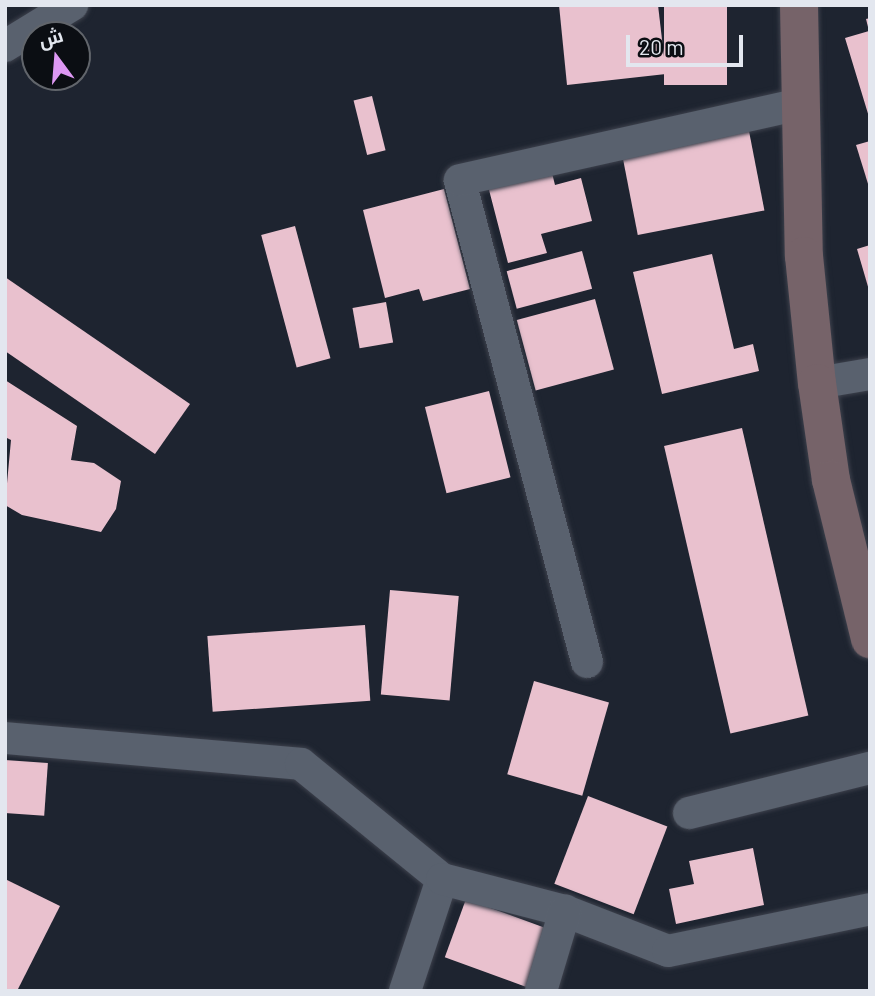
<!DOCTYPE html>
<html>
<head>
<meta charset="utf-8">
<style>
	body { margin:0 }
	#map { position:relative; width:875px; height:996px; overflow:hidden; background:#1e2430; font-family:Barlow,Cairo,sans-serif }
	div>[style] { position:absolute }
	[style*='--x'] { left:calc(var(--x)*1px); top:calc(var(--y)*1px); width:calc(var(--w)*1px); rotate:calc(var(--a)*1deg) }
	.building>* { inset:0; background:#e9c1ce; transform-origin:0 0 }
	.roads { filter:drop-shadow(0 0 2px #3d414c) drop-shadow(0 0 2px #3d414c) }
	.minor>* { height:32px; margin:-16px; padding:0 16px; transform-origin:16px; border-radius:16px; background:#59616e }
	.secondary>* { height:38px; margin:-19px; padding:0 19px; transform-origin:19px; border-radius:19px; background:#766369 }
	span { translate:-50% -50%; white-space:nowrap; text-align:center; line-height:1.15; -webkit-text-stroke:7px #0b0e13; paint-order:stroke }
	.frame { position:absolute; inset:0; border:7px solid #e3e7ef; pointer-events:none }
	.north { position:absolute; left:21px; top:21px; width:70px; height:70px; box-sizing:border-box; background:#0b0e13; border:2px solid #61656b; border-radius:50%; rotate:344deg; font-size:19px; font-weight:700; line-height:28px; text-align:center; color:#e3e7ef }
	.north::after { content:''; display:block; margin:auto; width:24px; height:32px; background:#dd98f3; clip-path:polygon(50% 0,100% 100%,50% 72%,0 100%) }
	.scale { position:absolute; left:626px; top:35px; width:117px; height:32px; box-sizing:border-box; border:4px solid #e3e7ef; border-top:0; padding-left:9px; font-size:21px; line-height:24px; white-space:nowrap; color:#e3e7ef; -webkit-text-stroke:5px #0b0e13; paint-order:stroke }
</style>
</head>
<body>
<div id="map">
	<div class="building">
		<div style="clip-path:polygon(559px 5px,658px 5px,666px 74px,567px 85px)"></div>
		<div style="left:664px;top:5px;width:63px;height:80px"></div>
		<div style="clip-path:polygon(870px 18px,870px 117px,869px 117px,845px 38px,869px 31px,866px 19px)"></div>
		<div style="left:372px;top:96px;width:56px;height:19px;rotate:76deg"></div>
		<div style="left:748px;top:126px;width:86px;height:129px;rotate:79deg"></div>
		<div style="clip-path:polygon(870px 141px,870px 187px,869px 187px,856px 145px)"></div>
		<div style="clip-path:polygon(551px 169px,555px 185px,581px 178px,592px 221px,541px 234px,547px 253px,508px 263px,488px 186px)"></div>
		<div style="clip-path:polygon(444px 189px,470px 289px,423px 301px,419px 289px,385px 298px,363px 210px)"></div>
		<div style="left:295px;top:226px;width:137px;height:35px;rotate:75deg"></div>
		<div style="clip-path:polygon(870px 245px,870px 290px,869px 290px,857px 249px)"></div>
		<div style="left:582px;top:251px;width:39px;height:78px;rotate:75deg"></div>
		<div style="clip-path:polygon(712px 254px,734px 349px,753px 344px,759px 371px,662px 394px,633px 272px)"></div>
		<div style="clip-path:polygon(5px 277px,190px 404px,155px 454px,5px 351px)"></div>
		<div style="left:595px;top:299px;width:73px;height:81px;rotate:75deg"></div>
		<div style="left:386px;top:302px;width:41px;height:34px;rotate:80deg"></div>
		<div style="clip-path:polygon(5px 380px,77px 426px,71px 460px,94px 463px,121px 481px,116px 509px,101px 532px,22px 515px,5px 505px,11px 440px,5px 437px)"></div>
		<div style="left:489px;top:391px;width:89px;height:66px;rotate:76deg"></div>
		<div style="left:742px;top:428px;width:295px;height:80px;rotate:77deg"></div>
		<div style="left:390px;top:590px;width:69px;height:105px;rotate:5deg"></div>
		<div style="left:365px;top:625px;width:76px;height:158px;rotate:86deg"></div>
		<div style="left:534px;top:681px;width:78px;height:97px;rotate:16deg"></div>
		<div style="left:5px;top:760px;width:43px;height:53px;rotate:4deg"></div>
		<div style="left:588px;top:796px;width:85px;height:94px;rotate:21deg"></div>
		<div style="clip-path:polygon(753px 848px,764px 905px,676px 924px,669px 889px,694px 884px,689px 861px)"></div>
		<div style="clip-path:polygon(5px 879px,60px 906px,17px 991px,5px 991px)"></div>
		<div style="left:466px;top:899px;width:94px;height:62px;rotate:20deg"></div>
	</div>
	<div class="roads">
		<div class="minor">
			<div style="--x:5;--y:46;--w:79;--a:-31.5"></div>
			<div style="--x:817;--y:383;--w:54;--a:-9.6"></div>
			<div style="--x:587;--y:662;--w:498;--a:-104.8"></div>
			<div style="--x:460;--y:180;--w:347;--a:-12.6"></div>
			<div style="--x:5;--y:738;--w:297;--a:5"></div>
			<div style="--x:301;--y:764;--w:182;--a:39.2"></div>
			<div style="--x:442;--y:879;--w:118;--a:108.3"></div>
			<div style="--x:689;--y:813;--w:187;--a:-14"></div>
			<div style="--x:442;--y:879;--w:127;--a:14.6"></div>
			<div style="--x:565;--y:911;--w:110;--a:21.2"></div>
			<div style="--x:668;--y:951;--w:206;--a:-11.7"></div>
			<div style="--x:541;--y:991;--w:84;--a:-73.3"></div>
		</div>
		<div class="secondary">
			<div style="--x:799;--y:5;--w:251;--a:88.9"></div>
			<div style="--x:804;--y:256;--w:128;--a:84.2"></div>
			<div style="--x:817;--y:383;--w:98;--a:81.8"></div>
			<div style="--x:831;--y:480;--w:164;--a:76.2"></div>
		</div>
	</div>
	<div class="frame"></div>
	<div class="north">ش</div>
	<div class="scale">20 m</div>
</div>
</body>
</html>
